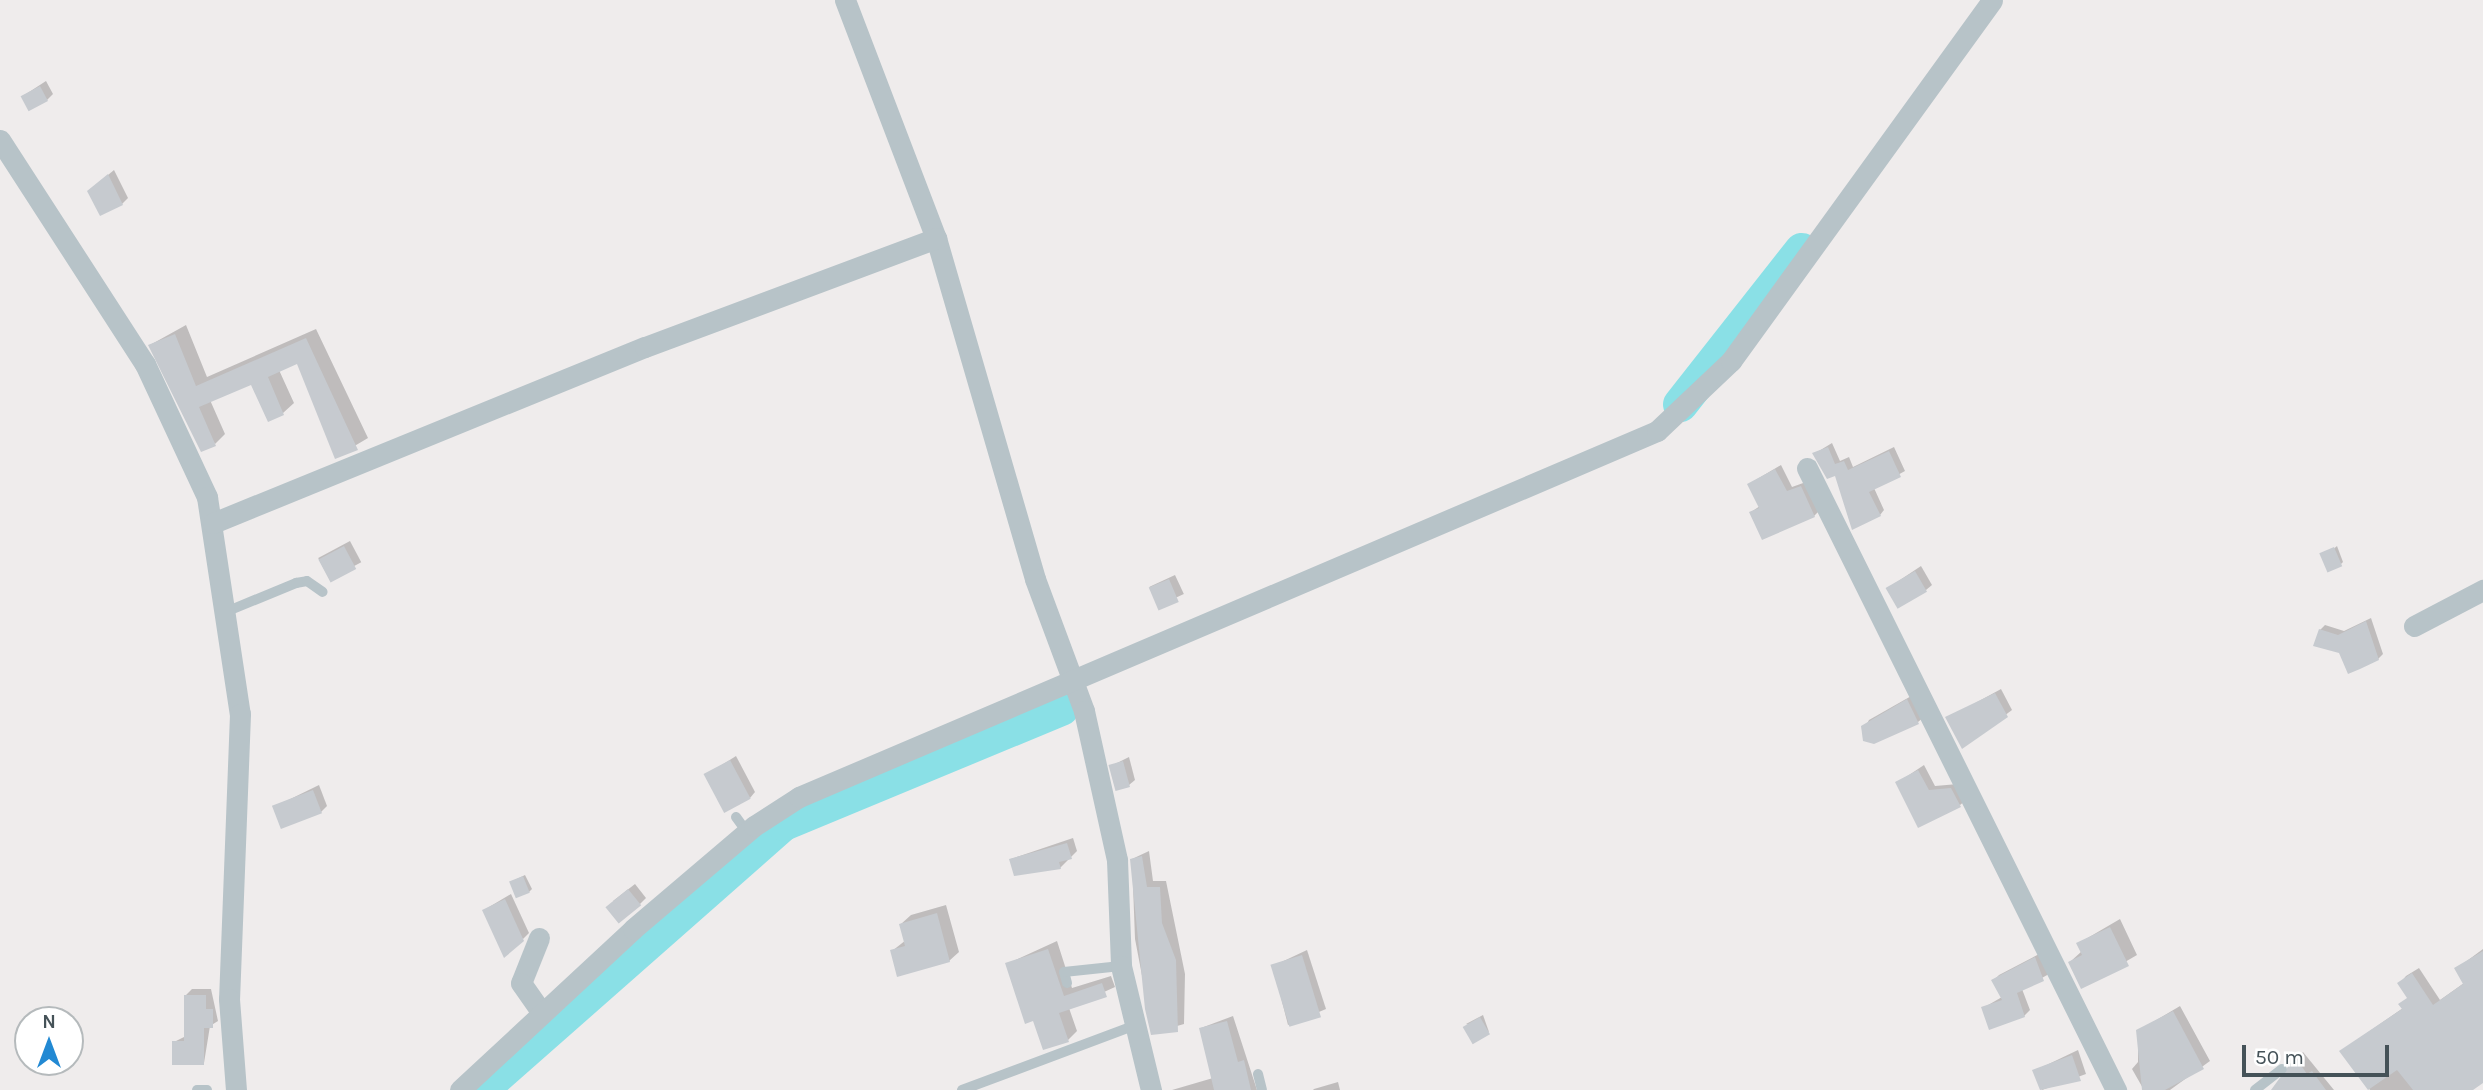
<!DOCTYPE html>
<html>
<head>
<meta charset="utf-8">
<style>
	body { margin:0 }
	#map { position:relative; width:2483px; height:1090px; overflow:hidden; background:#efecec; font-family:Karla,sans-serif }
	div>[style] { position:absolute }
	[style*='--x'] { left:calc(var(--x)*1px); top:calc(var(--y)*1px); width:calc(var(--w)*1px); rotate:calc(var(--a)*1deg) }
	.shadow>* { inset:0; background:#0003; transform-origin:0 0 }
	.river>* { height:35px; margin:-17.5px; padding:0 17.5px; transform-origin:17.5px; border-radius:17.5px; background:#8ae0e6 }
	.building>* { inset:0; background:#c6cacf; transform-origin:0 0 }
	.service>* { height:10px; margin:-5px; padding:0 5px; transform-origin:5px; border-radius:5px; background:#b7c3c8 }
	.minor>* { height:21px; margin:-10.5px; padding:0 10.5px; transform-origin:10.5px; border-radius:10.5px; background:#b7c3c8 }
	span { translate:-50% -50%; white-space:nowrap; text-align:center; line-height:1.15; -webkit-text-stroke:7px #fff; paint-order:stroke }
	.north { position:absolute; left:14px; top:1006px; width:70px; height:70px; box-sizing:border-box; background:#fff; border:2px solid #b5babc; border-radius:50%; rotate:0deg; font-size:19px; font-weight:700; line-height:28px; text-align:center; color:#455258 }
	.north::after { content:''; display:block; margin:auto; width:24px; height:32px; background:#2289d3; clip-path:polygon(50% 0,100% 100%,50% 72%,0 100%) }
	.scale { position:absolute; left:2242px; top:1045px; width:147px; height:32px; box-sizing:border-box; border:4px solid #455258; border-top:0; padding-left:9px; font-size:21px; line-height:24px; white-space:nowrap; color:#455258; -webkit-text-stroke:5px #fff; paint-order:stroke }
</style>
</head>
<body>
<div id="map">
	<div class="shadow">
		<div style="clip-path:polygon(46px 81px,53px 94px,47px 100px,23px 96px)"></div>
		<div style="clip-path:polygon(114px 170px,128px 198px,122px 204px,96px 185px)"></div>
		<div style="clip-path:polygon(186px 325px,207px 377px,316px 329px,368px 438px,336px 457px,298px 362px,279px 370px,294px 403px,283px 413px,268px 419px,252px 382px,210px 400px,225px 434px,215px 444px,150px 345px)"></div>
		<div style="clip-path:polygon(1832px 443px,1840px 461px,1849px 457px,1853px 467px,1894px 447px,1905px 471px,1874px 488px,1884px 510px,1880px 515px,1814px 454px)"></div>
		<div style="clip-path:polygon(1781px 465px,1792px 487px,1806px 482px,1819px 511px,1814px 516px,1751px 512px,1760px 506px,1749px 484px)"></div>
		<div style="left:350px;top:541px;width:24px;height:36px;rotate:62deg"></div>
		<div style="clip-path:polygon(2337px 546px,2343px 562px,2341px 564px,2323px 558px)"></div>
		<div style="clip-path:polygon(1921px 566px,1932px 585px,1926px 590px,1888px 588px)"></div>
		<div style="left:1175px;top:575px;width:21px;height:28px;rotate:65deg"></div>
		<div style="clip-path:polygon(2371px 618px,2383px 654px,2378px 659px,2340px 652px,2320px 630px,2325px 625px,2344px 631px)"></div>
		<div style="clip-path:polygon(2001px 689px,2012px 710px,1963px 747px,1948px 718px)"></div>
		<div style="clip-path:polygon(1913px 695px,1924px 717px,1918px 722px,1875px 742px,1862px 733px,1869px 720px)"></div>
		<div style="clip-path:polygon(736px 756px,755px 792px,750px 798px,706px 775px)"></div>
		<div style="clip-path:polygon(1129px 757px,1135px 780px,1129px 785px,1111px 766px)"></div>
		<div style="clip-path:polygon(1924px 765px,1935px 786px,1958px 784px,1966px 800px,1960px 805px,1897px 783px)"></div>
		<div style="clip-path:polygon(319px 785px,327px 806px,321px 812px,274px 807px)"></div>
		<div style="clip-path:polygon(1073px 838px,1077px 851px,1060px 868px,1011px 859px)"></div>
		<div style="clip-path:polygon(1149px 851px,1153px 881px,1166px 881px,1185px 974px,1184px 1024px,1153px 1033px,1135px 939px,1132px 859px)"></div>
		<div style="clip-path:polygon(525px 875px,532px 889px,529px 892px,511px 882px)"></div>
		<div style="clip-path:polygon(635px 884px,646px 898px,640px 904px,613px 901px)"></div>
		<div style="clip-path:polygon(511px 894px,529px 933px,523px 939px,484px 910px)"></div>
		<div style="clip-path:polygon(946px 905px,959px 952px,949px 961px,892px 951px,906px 940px,901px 924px,911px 915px)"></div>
		<div style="clip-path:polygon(2120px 919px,2137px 955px,2082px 987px,2070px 962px,2082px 951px,2079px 943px)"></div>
		<div style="clip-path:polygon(1057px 941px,1072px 988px,1111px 976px,1115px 987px,1069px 1008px,1077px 1031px,1068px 1040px,1034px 1019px,1007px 964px)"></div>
		<div style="clip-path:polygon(2483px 949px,2483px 1080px,2470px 1090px,2370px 1090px,2341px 1051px,2403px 1008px,2408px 997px,2400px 983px,2406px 976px,2419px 968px,2440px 1000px,2464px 983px,2456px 969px)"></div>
		<div style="clip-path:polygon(1307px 950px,1326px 1009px,1288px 1025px,1273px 966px)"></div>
		<div style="clip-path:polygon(2041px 953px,2049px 974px,2022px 989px,2030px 1010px,2024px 1016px,1983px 1008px,2002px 997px,1993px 981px,1999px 975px)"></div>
		<div style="clip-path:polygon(192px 989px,211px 989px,218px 1021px,210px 1026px,204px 1063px,174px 1042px,186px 1036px,186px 995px)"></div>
		<div style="clip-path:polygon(2180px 1006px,2210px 1061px,2170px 1090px,2144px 1090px,2132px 1069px,2138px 1062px,2138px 1031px)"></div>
		<div style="clip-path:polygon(1483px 1015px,1489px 1032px,1466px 1024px)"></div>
		<div style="clip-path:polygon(1233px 1016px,1257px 1090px,1172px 1090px,1213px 1078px,1201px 1028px)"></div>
		<div style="clip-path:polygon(2078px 1050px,2086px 1074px,2042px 1090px,2034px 1071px)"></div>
		<div style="clip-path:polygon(2303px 1052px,2334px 1090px,2272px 1090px)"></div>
		<div style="clip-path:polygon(1338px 1082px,1340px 1090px,1313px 1090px,1314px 1089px)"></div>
	</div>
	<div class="river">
		<div style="--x:1680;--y:404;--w:196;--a:-51.8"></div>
		<div style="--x:480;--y:1090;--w:404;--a:-41.4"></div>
		<div style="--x:783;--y:823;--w:301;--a:-22.5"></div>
	</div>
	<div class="building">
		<div style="left:40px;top:86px;width:17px;height:22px;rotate:62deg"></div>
		<div style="clip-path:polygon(108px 174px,123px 205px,100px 216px,87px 191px)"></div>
		<div style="clip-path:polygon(175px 334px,196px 386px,306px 338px,358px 450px,335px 459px,297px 364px,268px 377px,284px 415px,268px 422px,251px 385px,199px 407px,216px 446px,201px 452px,148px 345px)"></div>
		<div style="clip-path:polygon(1828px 447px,1835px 464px,1844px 461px,1848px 470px,1889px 451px,1901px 477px,1869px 492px,1881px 516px,1852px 530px,1835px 476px,1827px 479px,1812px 453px)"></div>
		<div style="clip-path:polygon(1775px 469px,1787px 491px,1801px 486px,1815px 517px,1762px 540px,1749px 512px,1759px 508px,1747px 484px)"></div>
		<div style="left:344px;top:546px;width:26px;height:29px;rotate:62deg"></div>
		<div style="left:2334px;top:547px;width:21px;height:16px;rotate:67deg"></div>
		<div style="left:1915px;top:571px;width:24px;height:34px;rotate:60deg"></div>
		<div style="left:1169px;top:579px;width:25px;height:22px;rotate:67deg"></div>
		<div style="clip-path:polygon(2366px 621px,2379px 660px,2360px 669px,2348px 674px,2339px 653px,2313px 646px,2319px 629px,2338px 635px)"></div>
		<div style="clip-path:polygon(1995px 693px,2008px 717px,1962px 749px,1945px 717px)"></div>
		<div style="clip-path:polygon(1907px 699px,1919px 724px,1874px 744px,1863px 741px,1861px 726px)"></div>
		<div style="left:730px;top:760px;width:44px;height:30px;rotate:62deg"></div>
		<div style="left:1123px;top:761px;width:27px;height:15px;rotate:75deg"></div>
		<div style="clip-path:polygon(1918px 770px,1929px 790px,1951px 788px,1961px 807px,1918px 828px,1895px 782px)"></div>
		<div style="left:313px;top:790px;width:25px;height:44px;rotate:69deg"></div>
		<div style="clip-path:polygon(1067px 843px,1072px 859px,1059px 862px,1061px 869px,1014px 876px,1009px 859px)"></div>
		<div style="clip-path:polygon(1142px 856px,1147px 887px,1160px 887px,1162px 923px,1176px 960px,1178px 1032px,1151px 1035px,1145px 1009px,1130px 859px)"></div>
		<div style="left:523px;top:876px;width:18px;height:15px;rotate:68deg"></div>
		<div style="left:628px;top:889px;width:21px;height:29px;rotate:51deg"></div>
		<div style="clip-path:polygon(505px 899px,524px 941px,504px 958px,482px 910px)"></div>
		<div style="clip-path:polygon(937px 913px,950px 962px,897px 977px,890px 950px,905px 946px,899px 924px)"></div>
		<div style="clip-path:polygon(2110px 927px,2129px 966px,2081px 989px,2068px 962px,2082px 955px,2076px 943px)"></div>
		<div style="clip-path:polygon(1048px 949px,1064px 996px,1102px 983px,1107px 997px,1059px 1013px,1069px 1042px,1043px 1050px,1033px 1021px,1025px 1024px,1005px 963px)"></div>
		<div style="clip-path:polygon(2483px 951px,2483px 1083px,2473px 1090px,2413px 1090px,2397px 1070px,2368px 1090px,2339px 1051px,2402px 1009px,2398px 1004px,2407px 998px,2397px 983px,2412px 973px,2433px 1005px,2463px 984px,2454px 968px)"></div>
		<div style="left:1302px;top:955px;width:65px;height:33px;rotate:73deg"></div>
		<div style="clip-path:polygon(2035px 957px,2044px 981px,2017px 993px,2025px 1017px,1989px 1030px,1981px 1007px,2002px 1000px,1991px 980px)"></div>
		<div style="clip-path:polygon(184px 995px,206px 995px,206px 1009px,213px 1009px,213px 1028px,204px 1028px,204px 1065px,172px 1065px,172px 1041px,184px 1041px)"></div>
		<div style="clip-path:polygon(2173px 1011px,2204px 1069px,2165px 1090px,2142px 1090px,2136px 1030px)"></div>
		<div style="left:1480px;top:1017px;width:20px;height:20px;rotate:60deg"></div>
		<div style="clip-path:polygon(1227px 1021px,1238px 1062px,1244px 1060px,1251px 1090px,1214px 1090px,1199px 1028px)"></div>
		<div style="clip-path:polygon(2072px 1055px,2081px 1081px,2040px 1090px,2032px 1070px)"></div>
		<div style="clip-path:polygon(2295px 1057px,2307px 1074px,2312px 1071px,2326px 1090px,2271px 1090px)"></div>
	</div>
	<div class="service">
		<div style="--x:228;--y:611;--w:74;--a:-22.4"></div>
		<div style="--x:296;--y:583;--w:11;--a:-10"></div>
		<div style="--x:307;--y:581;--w:19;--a:35"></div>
		<div style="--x:736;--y:817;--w:19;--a:54"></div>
		<div style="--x:1067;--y:983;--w:11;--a:-105"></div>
		<div style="--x:1064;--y:972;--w:57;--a:-6"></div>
		<div style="--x:1258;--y:1074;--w:16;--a:76"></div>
		<div style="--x:197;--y:1090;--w:10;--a:0"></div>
		<div style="--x:962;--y:1090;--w:183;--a:-20.5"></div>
		<div style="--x:2255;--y:1090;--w:34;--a:-38"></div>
	</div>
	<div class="minor">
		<div style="--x:845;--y:0;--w:255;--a:69.1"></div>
		<div style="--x:936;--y:238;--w:355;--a:73.8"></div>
		<div style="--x:1035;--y:579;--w:141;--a:69.6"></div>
		<div style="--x:1084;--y:711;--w:153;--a:77.5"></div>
		<div style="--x:1117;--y:860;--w:106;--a:87.8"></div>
		<div style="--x:1121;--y:966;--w:128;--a:76.4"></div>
		<div style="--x:0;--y:140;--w:267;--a:57.1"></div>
		<div style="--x:145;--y:364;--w:147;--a:65"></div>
		<div style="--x:207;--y:497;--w:219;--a:81.4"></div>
		<div style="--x:240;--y:714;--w:285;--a:92.2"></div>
		<div style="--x:229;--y:999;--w:91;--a:85.6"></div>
		<div style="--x:1807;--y:468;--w:695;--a:63.58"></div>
		<div style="--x:213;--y:523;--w:466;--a:-22.2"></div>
		<div style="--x:645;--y:347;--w:311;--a:-20.5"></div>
		<div style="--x:2414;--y:626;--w:78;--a:-27.6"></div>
		<div style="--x:539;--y:938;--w:48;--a:111.8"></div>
		<div style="--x:521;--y:983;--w:37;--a:55"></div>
		<div style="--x:460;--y:1090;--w:236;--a:-42.9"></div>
		<div style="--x:633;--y:929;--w:159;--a:-40.4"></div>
		<div style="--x:754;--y:826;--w:54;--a:-32.8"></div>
		<div style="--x:799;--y:797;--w:933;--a:-23.1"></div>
		<div style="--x:1657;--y:431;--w:102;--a:-43.4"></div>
		<div style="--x:1731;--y:361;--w:445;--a:-54.1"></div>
	</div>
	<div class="north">N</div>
	<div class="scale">50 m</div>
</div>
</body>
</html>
